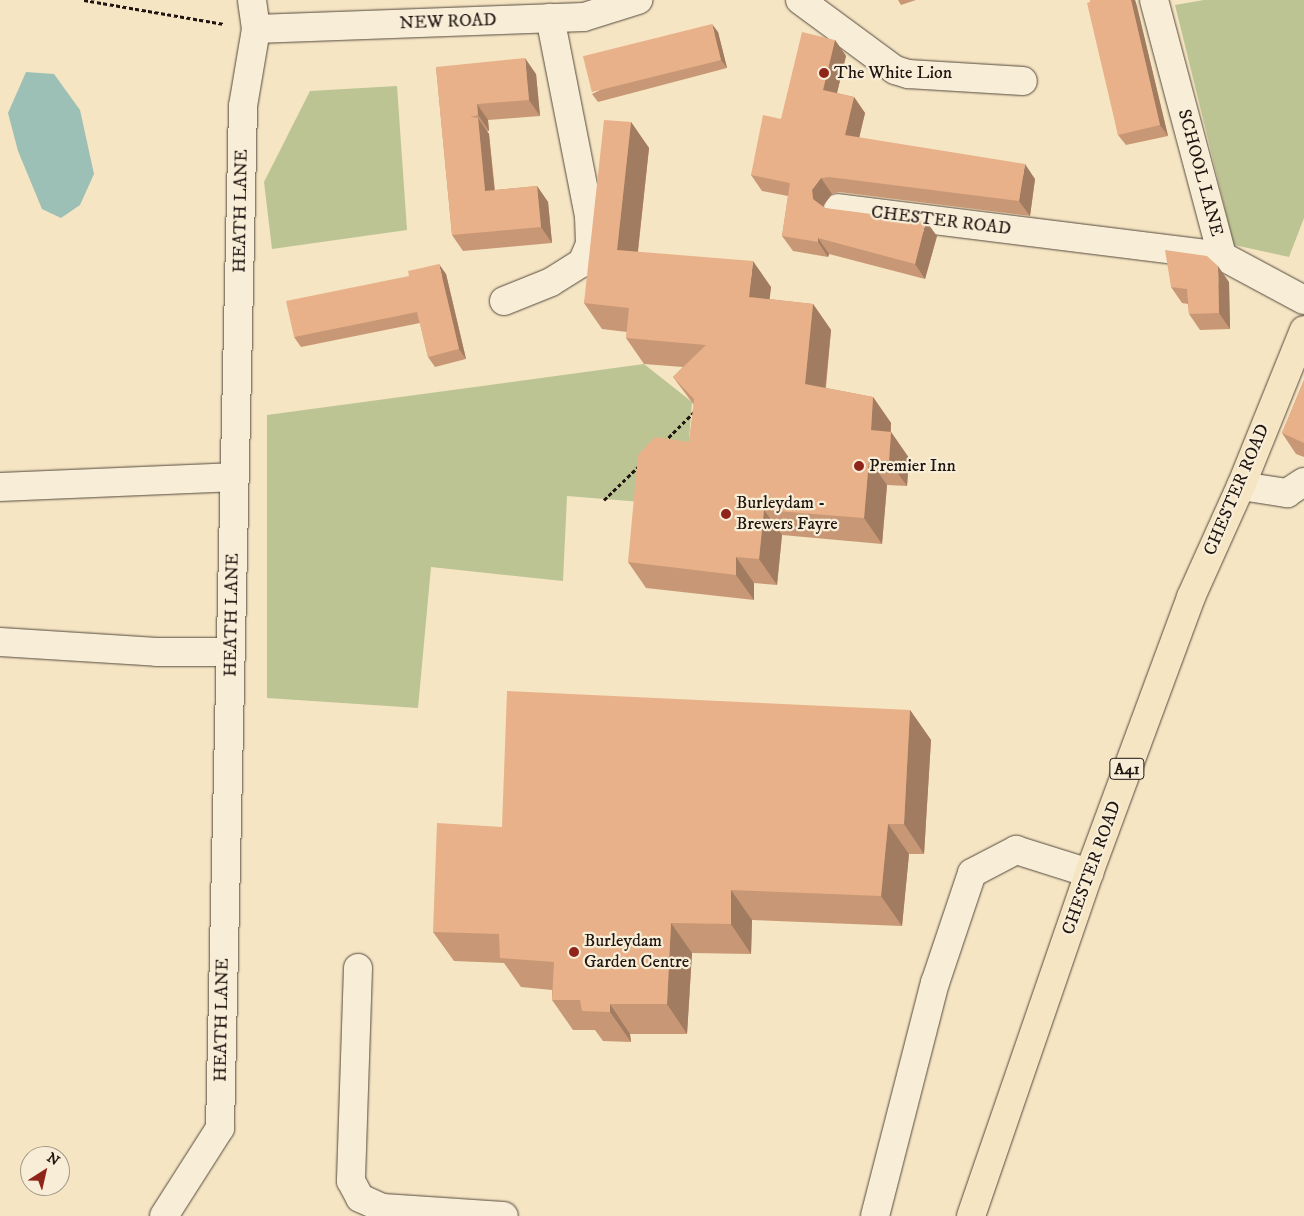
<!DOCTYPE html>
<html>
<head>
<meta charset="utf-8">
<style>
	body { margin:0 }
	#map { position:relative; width:1304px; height:1216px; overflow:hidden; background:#f5e5c3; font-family:"IM FELL DW Pica",serif }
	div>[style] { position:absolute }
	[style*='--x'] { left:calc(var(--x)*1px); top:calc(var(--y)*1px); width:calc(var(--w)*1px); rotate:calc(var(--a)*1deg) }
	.green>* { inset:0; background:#bdc493 }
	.water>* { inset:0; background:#9cbfb6 }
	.path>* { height:3px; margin-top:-1.5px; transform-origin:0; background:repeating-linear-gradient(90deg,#201511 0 4px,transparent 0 6.5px) }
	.roads { filter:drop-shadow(0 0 1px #55493e) drop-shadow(0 0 1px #55493e) }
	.minor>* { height:28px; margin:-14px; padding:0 14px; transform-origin:14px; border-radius:14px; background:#f8eed8 }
	.major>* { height:28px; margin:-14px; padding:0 14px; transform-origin:14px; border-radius:14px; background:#f5e5c3 }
	.wall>* { inset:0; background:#c89876 }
	.shaded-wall>* { inset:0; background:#a27c60 }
	.building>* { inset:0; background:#e8b189; transform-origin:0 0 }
	.dots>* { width:14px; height:14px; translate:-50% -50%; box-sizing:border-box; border:2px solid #f8eed8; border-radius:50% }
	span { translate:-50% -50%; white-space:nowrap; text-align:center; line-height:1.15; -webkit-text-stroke:4.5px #f8eed8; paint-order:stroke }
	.shield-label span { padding:1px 4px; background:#f8eed8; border:1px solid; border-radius:4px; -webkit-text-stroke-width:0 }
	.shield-label { font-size:16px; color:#201511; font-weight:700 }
	.street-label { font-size:18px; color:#201511 }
	.poi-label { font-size:18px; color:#201511 }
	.left { translate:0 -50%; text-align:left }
	.north { position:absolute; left:20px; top:1146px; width:50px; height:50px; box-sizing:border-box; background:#f8eed8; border:1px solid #a29788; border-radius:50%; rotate:35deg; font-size:14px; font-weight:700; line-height:20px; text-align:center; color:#201511 }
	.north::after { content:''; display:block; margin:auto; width:18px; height:22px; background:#8f2418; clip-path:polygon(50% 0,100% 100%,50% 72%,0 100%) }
</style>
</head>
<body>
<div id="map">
	<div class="green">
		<div style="clip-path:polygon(1204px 0,1304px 0,1304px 218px,1289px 257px,1234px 245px,1175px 5px)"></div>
		<div style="clip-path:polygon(397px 86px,407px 230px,272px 249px,264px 182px,310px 91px)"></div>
		<div style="clip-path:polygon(644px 364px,692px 402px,687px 465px,654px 503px,567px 496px,563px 581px,431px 567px,418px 708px,267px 698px,267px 415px)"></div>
	</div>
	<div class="water">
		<div style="clip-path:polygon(26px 72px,54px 74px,80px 110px,94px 174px,80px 205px,61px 218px,42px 209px,18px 151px,8px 113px)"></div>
	</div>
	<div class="path">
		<div style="--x:84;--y:0;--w:142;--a:9.7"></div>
		<div style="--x:664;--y:442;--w:44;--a:-45"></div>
		<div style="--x:604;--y:500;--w:50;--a:-44.2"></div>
	</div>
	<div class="roads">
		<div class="minor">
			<div style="--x:800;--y:0;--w:118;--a:36.4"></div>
			<div style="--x:895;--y:70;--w:14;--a:17"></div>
			<div style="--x:908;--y:74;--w:115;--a:3.5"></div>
			<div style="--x:1154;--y:0;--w:265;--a:75.1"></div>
			<div style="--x:1222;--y:256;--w:93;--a:28.2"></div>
			<div style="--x:256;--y:29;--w:328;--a:-2.1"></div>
			<div style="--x:584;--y:17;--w:57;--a:-17.5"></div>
			<div style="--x:838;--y:208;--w:387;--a:7.1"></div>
			<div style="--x:504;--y:301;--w:51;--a:-22"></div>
			<div style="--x:551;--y:282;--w:36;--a:-32"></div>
			<div style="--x:582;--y:263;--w:21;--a:-67"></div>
			<div style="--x:590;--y:244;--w:28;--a:-92"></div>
			<div style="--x:589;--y:216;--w:202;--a:-101.1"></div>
			<div style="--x:1241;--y:486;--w:47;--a:8.7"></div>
			<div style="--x:1287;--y:493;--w:20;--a:-33"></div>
			<div style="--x:0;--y:487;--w:235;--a:-2.4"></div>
			<div style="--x:0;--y:642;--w:157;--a:3.6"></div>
			<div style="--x:157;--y:652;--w:74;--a:0"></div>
			<div style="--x:358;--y:968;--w:213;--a:91.9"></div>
			<div style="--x:351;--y:1181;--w:19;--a:62"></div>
			<div style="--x:360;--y:1198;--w:24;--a:24"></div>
			<div style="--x:382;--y:1208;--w:122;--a:3.8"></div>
			<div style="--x:164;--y:1216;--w:104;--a:-57.5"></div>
			<div style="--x:220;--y:1128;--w:1022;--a:-88.71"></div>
			<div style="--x:243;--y:106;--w:78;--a:-80.4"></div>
			<div style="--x:256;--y:29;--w:29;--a:-98"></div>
			<div style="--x:875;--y:1216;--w:241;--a:-75.6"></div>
			<div style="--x:935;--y:983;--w:116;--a:-71.4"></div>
			<div style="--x:972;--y:873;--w:50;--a:-27.6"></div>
			<div style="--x:1016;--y:850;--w:77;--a:17.5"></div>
		</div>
		<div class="major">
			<div style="--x:971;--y:1216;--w:363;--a:-71"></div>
			<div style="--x:1089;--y:873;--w:294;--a:-69.7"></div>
			<div style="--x:1191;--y:597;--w:122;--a:-65.8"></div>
			<div style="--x:1241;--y:486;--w:168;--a:-68"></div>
		</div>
	</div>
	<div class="wall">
		<div style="clip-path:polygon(898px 0,916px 0,901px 5px)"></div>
		<div style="clip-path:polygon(1090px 0,1135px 0,1168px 136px,1126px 145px,1118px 135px)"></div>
		<div style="clip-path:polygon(718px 32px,727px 68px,598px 102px,592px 94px)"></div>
		<div style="clip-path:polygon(835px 40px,846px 56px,837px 93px,854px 97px,865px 113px,859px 138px,1035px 179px,1030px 216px,839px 192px,832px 194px,823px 206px,825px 208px,937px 236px,925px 279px,829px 254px,828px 257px,793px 251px,782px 236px,788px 196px,762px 191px,751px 175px,781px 119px)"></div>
		<div style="clip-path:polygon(436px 67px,536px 74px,540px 116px,488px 120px,489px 131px,487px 131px,489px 134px,495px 190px,537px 186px,548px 202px,552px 243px,463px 251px,452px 235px)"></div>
		<div style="clip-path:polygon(631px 122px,649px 148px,638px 252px,771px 287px,769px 299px,813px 304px,831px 330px,826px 388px,873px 397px,891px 423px,891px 432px,909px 458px,907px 486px,887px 485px,882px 544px,782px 535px,777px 585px,754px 583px,754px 600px,646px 588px,628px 562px,689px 442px,694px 405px,673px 377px,683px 367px,644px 364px,626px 338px,627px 332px,602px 329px,584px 303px)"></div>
		<div style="clip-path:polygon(446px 274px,466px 359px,435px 367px,428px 357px,420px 323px,301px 347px,294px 337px)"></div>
		<div style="clip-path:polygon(1229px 282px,1230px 329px,1200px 330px,1189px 314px,1188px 304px,1182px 303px,1171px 287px)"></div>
		<div style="clip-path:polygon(1304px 380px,1304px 457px,1296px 454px,1282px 433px)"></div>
		<div style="clip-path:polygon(910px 710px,931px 740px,924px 854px,909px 854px,902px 926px,752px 920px,751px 954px,692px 953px,687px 1034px,630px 1034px,631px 1042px,603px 1041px,595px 1030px,573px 1030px,552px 1000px,552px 990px,521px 987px,504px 963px,454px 961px,433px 932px,502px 827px)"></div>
	</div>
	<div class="shaded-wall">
		<div style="clip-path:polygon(1131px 0,1135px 0,1137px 6px,1168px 136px,1160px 125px)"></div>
		<div style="clip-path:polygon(712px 24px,718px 32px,727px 68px,721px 60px)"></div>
		<div style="clip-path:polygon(835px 40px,846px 56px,834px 105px,823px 90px)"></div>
		<div style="clip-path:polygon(525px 58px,536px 74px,540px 116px,529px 100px)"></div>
		<div style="clip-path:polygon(854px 97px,865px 113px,856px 151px,845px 135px)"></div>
		<div style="clip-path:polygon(477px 104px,488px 120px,489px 131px,478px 115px)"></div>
		<div style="clip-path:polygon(478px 118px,489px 134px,496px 207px,485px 191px)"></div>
		<div style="clip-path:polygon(631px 122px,649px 148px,635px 276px,617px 250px)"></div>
		<div style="clip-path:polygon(1025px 164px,1035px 179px,1030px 216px,1019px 201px)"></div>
		<div style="clip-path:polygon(821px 178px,832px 194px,823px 206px,824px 214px,813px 199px,812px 190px)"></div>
		<div style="clip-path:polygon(537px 186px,548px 202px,552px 243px,541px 227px)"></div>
		<div style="clip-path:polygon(926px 221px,937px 236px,925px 279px,915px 264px)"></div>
		<div style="clip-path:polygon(818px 238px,829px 254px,828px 257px,818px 242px)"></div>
		<div style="clip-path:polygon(753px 261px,771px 287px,767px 323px,749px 297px)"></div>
		<div style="clip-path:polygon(439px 264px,446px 274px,466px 359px,459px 349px)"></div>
		<div style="clip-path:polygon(1218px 266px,1229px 282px,1230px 329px,1219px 313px)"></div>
		<div style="clip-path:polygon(813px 304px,831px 330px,823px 410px,805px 384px)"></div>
		<div style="clip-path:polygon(873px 397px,891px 423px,889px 456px,871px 430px)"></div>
		<div style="clip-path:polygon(891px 432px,909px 458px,907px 486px,889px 461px)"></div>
		<div style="clip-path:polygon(869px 459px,887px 485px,882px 544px,864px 518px)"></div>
		<div style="clip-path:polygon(764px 510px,782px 535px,777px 585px,759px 559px)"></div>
		<div style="clip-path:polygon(736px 557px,754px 583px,754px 600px,736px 575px)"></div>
		<div style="clip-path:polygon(910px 710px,931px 740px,924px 854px,904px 824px)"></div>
		<div style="clip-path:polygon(888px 824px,909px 854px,902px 926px,881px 896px)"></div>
		<div style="clip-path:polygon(731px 890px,752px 920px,751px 954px,731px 924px)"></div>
		<div style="clip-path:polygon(671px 923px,692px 953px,687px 1034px,667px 1004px)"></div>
		<div style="clip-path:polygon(610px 1004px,630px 1034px,631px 1042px,610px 1012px)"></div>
	</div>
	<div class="building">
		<div style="clip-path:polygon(1090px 0,1131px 0,1160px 125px,1118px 135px,1087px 3px,1090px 2px)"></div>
		<div style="left:712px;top:24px;width:37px;height:133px;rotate:76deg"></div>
		<div style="clip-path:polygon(802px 32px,835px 40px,823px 90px,854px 97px,845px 135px,1025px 164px,1019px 201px,829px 177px,821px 178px,812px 190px,813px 199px,825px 208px,926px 221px,915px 264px,818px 238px,818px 242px,782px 236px,790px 183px,751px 175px,763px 115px,781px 119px)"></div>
		<div style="clip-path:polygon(525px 58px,529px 100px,477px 104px,478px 115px,470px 117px,478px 118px,485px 191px,537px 186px,541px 227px,452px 235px,436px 67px)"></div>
		<div style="clip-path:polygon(604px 120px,631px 122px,617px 250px,753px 261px,749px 297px,813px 304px,805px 384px,873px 397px,871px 430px,891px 432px,889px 461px,869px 459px,864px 518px,764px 510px,759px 559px,736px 557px,736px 575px,628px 562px,638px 455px,655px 437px,689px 442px,694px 399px,673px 377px,706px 345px,626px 338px,629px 308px,584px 303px)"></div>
		<div style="clip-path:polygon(1165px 250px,1207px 256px,1218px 266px,1219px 313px,1189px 314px,1187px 289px,1171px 287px)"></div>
		<div style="clip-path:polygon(439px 264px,459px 349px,428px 357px,417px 312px,294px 337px,286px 301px,409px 276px,408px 271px)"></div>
		<div style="clip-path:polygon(1304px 380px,1304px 443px,1282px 433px)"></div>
		<div style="clip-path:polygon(507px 691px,910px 710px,904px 824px,888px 824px,881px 896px,731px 890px,731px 924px,671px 923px,667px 1004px,610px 1004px,610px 1012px,582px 1011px,580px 1000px,552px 1000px,554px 962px,500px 958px,499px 934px,433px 932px,437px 823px,502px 827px)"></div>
	</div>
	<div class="dots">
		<div style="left:824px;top:73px;background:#8f2418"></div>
		<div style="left:859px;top:466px;background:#8f2418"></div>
		<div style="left:726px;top:514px;background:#8f2418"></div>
		<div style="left:574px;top:952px;background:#8f2418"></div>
	</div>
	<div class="shield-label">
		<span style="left:1127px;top:769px">A41</span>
	</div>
	<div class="street-label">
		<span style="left:448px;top:22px;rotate:-2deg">NEW ROAD</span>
		<span style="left:1200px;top:173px;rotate:75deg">SCHOOL LANE</span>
		<span style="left:241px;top:211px;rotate:-89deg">HEATH LANE</span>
		<span style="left:941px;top:221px;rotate:7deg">CHESTER ROAD</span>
		<span style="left:1237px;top:490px;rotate:-67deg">CHESTER ROAD</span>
		<span style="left:232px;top:615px;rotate:-89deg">HEATH LANE</span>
		<span style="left:1092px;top:868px;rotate:-70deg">CHESTER ROAD</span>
		<span style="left:222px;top:1020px;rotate:-89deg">HEATH LANE</span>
	</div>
	<div class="poi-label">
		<span class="left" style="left:834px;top:73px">The White Lion</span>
		<span class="left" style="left:869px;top:466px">Premier Inn</span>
		<span class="left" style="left:736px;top:514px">Burleydam -<br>Brewers Fayre</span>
		<span class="left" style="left:584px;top:952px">Burleydam<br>Garden Centre</span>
	</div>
	<div class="north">N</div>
</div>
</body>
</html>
